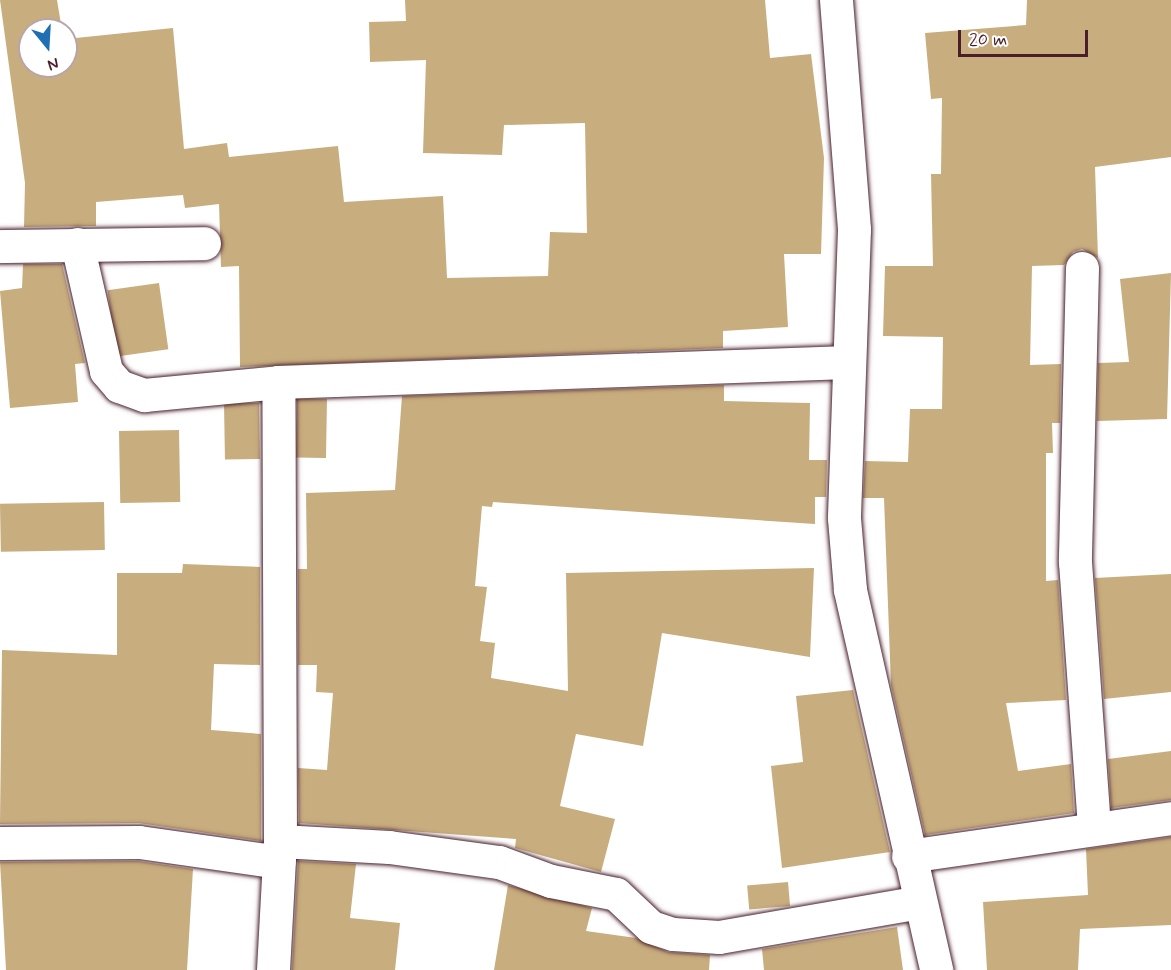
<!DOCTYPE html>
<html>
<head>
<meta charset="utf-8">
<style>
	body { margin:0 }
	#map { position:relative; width:1171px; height:970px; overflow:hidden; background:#fff; font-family:Mynerve,sans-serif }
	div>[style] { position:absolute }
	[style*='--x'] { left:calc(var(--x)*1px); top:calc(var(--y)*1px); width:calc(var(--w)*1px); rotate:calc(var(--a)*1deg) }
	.building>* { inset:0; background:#c8ad7e; transform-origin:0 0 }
	.roads { filter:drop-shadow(0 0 2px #4a1f2b) drop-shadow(0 0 2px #4a1f2b) }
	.street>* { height:33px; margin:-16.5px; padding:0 16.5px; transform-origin:16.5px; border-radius:16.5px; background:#fff }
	span { translate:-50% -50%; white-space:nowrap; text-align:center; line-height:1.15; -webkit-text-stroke:6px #fff; paint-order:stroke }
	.north { position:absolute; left:18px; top:18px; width:60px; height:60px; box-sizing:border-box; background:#fff; border:2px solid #b7a5aa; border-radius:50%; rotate:162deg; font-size:16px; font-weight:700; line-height:24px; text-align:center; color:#4a1f2b }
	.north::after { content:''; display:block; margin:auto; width:21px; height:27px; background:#1f6fb2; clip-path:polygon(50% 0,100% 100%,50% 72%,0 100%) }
	.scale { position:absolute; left:958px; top:30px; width:130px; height:27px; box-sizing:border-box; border:3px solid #4a1f2b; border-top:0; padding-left:8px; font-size:18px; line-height:21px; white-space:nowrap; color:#4a1f2b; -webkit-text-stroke:4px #fff; paint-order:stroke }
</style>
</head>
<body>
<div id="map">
	<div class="building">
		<div style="clip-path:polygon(0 0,57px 0,62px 30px,30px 30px,30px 66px,66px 66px,66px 39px,173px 28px,184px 149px,227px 143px,229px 157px,338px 146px,344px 202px,443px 196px,447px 278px,548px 276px,550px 232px,587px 233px,585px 123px,504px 125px,502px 155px,423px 153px,426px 60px,370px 62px,369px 22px,406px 21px,405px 0,765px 0,770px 58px,811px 54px,824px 158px,821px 254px,784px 254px,788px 327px,723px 331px,723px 348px,240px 367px,239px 266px,221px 267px,219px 204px,185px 208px,183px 195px,96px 202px,96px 226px,24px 227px,25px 183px)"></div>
		<div style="clip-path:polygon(1027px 0,1171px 0,1171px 157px,1095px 167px,1098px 258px,1082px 249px,1073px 252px,1064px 265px,1032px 266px,1030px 365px,1061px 364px,1060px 423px,1052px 423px,1053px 453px,1046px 453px,1046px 581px,1058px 580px,1066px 700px,1006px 703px,1018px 771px,1071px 764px,1074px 813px,925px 835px,891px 685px,884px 498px,863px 498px,865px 461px,908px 462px,910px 409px,942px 409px,943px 337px,883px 336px,885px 266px,933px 266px,931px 174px,941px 174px,942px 98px,931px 99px,925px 33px,1026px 25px)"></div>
		<div style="clip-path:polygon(23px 264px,62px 264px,85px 363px,75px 364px,78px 402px,10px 408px,0 291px,22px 288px)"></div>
		<div style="clip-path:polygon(1171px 273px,1167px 419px,1097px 421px,1098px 363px,1129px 362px,1120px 279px)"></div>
		<div style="left:159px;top:283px;width:67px;height:52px;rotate:82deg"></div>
		<div style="clip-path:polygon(724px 385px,724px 401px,810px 403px,809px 460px,827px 460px,826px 497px,815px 497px,815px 524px,493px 502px,492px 507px,482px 506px,475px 586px,487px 587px,480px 641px,495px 643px,491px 678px,568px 691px,566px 573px,814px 568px,810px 657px,662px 633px,643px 746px,576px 734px,560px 806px,615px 819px,601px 872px,515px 848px,516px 839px,299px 823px,298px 768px,327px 770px,333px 693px,316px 692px,317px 665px,298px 665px,298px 569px,307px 569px,306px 493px,395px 490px,402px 396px)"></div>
		<div style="left:327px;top:399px;width:59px;height:30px;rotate:91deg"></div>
		<div style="left:259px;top:403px;width:56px;height:35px;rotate:89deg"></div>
		<div style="left:179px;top:430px;width:72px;height:60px;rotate:89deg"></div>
		<div style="left:104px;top:502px;width:48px;height:104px;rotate:89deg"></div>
		<div style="clip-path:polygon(183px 564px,260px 567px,260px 665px,214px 664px,211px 730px,261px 734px,261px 841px,139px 823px,0 824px,2px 650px,117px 655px,117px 573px,182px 573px)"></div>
		<div style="clip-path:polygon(1171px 574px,1171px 692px,1104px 699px,1095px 578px)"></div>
		<div style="clip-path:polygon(853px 690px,890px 852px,782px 868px,771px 766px,803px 762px,796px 696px)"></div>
		<div style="clip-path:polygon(1171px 751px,1171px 800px,1111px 808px,1108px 759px)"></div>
		<div style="clip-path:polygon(1171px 837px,1171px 925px,1080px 929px,1078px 970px,987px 970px,983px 902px,1088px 895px,1086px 849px)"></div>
		<div style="clip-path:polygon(138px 861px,193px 869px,187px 970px,6px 970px,0 862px)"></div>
		<div style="clip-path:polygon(298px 861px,356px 864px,350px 918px,400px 923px,395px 970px,292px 970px)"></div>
		<div style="left:788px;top:882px;width:24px;height:41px;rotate:85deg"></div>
		<div style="clip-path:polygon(508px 885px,592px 908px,586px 931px,636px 938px,668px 952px,710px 955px,709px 970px,494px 970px)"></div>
		<div style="clip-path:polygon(897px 927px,903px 970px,764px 970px,762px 949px)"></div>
	</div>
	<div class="roads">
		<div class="street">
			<div style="--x:836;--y:0;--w:230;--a:85.5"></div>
			<div style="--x:854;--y:229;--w:289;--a:92"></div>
			<div style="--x:844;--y:518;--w:72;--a:85.2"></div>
			<div style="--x:850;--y:590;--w:390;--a:77.2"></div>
			<div style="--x:77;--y:244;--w:130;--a:77.1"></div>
			<div style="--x:106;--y:371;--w:20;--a:49"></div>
			<div style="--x:119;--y:386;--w:27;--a:20"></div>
			<div style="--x:144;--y:395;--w:135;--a:-5.5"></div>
			<div style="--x:278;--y:382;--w:570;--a:-2.01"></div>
			<div style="--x:0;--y:246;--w:204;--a:-0.8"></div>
			<div style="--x:1082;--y:268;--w:294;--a:91.4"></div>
			<div style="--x:1075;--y:562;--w:266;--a:85.9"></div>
			<div style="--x:280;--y:841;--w:109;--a:3.2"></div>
			<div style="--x:389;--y:847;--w:111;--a:7.8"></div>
			<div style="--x:499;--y:862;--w:55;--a:20.1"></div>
			<div style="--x:551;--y:881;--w:66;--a:11.3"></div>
			<div style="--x:616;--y:894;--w:48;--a:43.3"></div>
			<div style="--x:651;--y:927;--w:23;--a:18"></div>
			<div style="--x:673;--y:934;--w:46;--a:3.7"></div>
			<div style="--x:719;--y:937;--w:204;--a:-9.9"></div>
			<div style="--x:0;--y:843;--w:139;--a:-0.4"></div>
			<div style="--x:139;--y:842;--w:141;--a:8.1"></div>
			<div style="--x:908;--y:856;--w:266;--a:-8.2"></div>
			<div style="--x:273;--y:970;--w:129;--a:-86.9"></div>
			<div style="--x:280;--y:841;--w:459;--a:-90.2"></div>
		</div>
	</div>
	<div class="north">N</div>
	<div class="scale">20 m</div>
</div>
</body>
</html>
